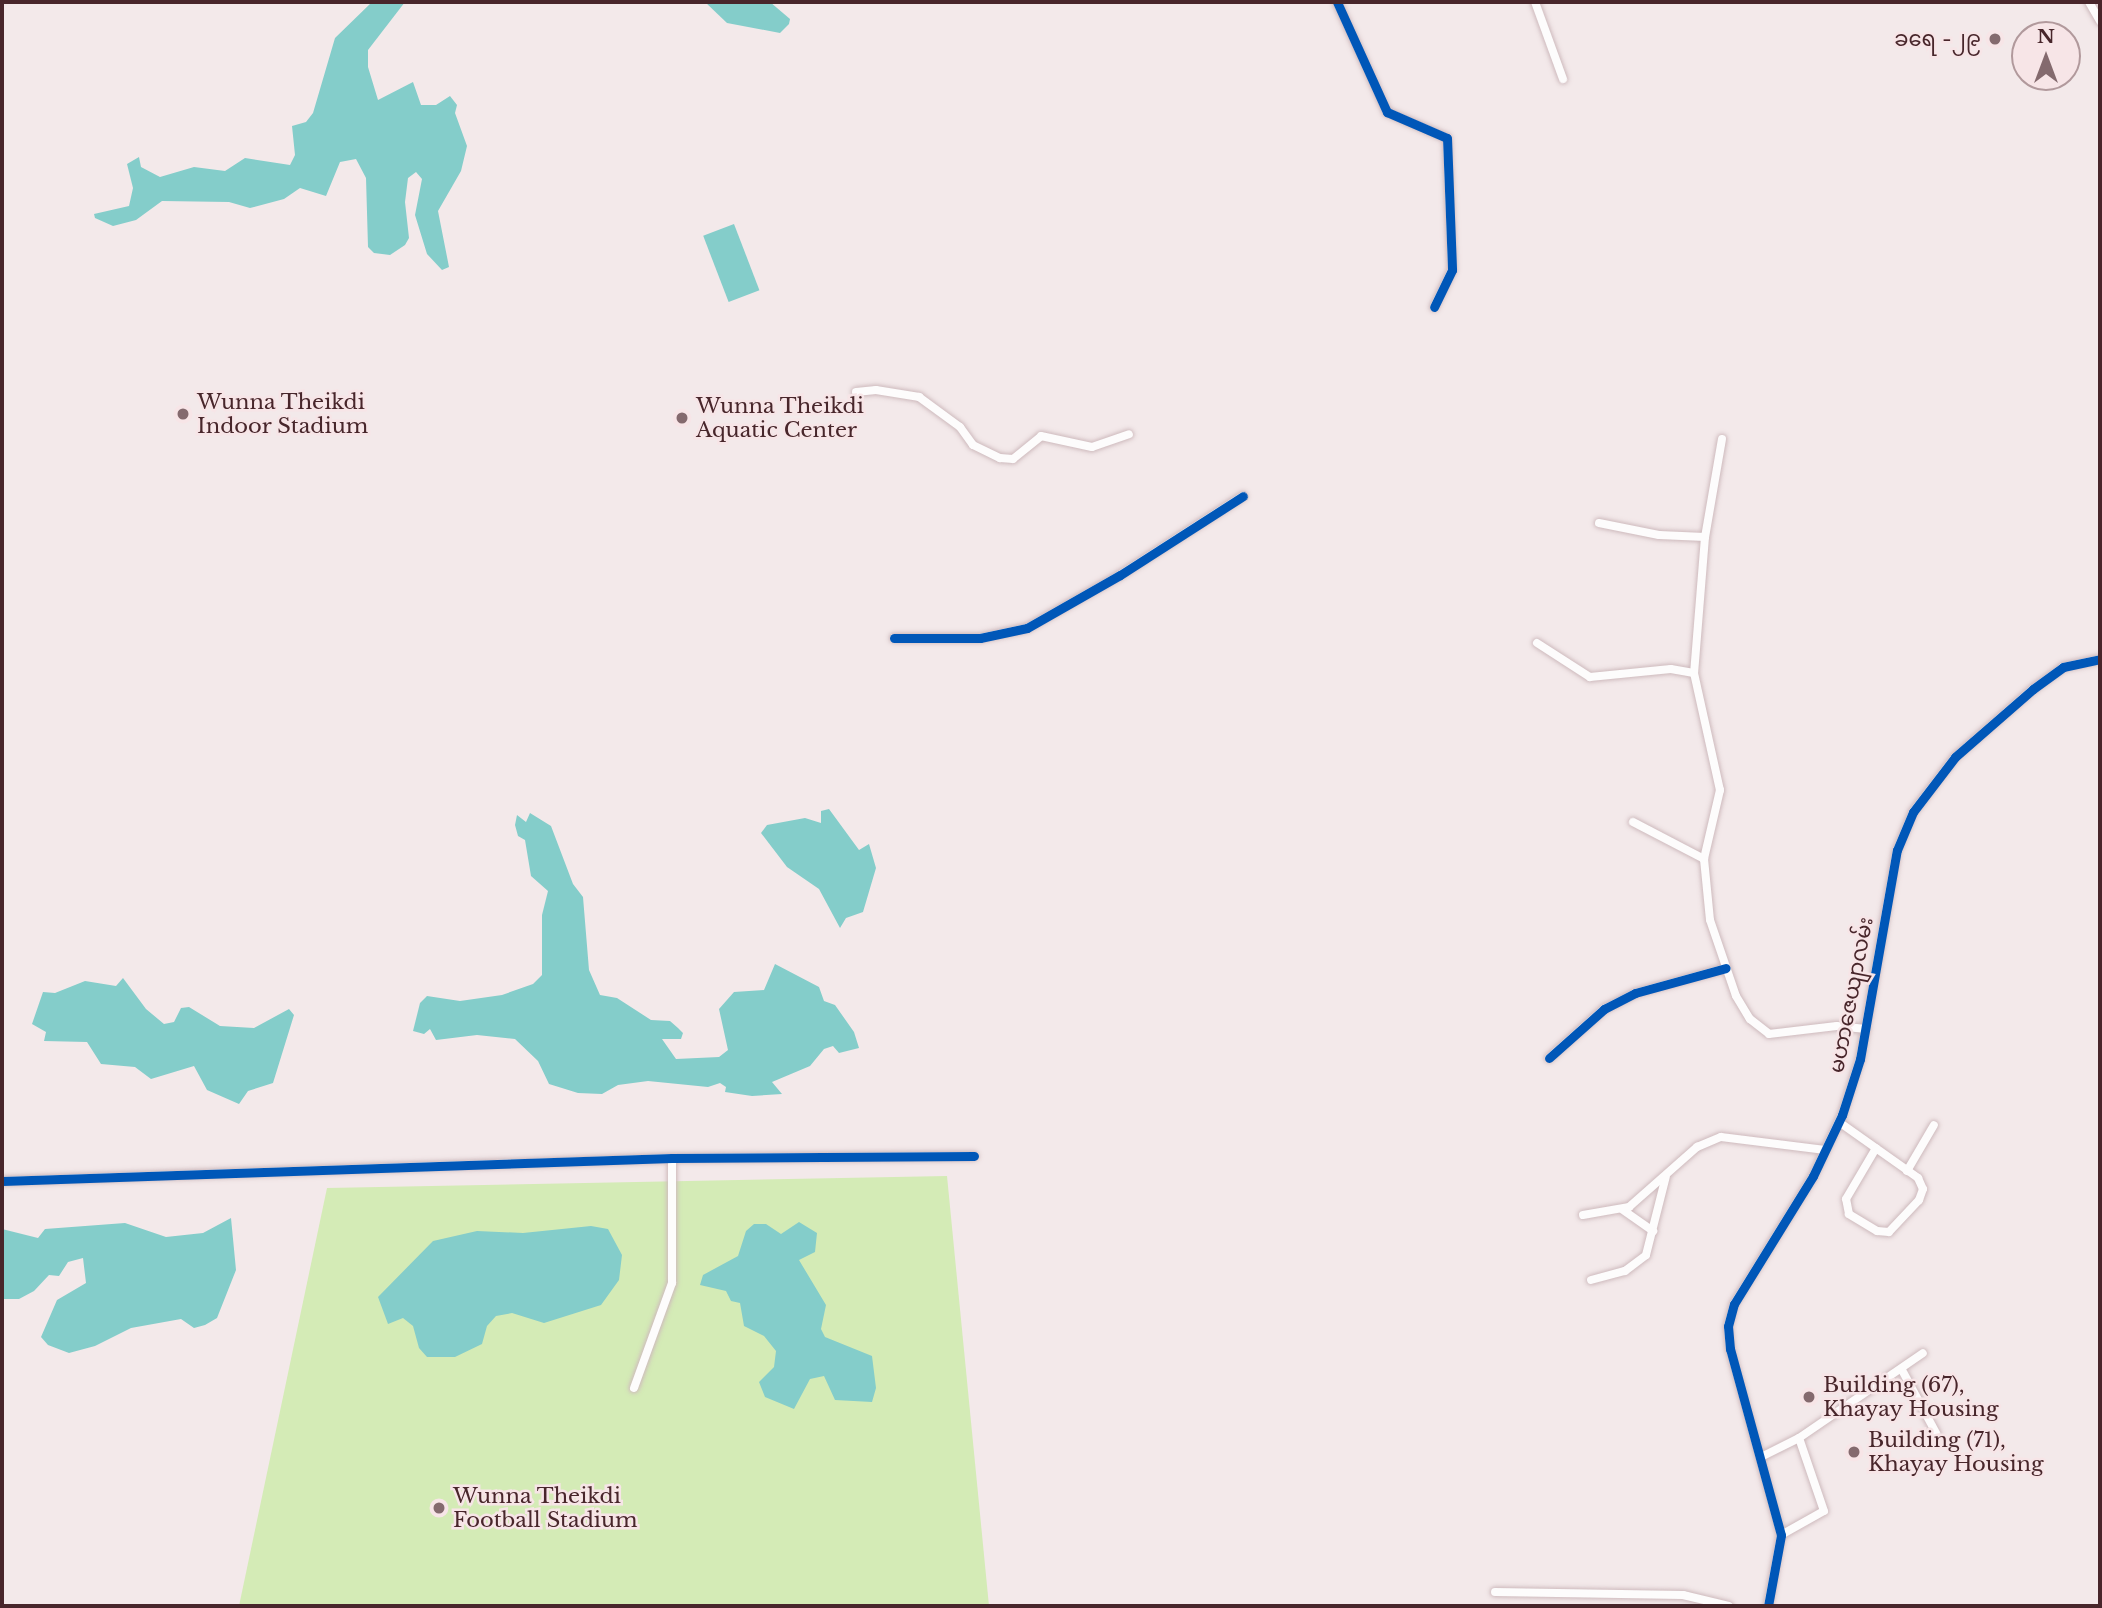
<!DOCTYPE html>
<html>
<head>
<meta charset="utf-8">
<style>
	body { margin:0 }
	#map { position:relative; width:2102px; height:1608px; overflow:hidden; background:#f3e9ea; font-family:"Libre Baskerville","Noto Sans Myanmar",serif }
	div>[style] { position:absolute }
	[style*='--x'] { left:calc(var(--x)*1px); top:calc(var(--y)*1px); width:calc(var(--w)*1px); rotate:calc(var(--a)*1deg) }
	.green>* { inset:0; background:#d4ebb6 }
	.water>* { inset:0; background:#84cdca; transform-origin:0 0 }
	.roads { filter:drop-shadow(0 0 2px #cebabd) drop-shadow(0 0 2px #cebabd) }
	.street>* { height:8px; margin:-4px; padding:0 4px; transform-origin:4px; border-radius:4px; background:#fdfcfc }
	.cycleway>* { height:9px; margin:-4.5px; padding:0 4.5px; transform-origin:4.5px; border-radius:4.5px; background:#0057b8 }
	.dots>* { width:19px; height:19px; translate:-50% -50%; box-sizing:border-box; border:4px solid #f7e5e7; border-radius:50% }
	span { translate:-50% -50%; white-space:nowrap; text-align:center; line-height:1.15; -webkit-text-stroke:5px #f7e5e7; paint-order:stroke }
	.poi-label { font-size:21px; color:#48262b }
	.right { translate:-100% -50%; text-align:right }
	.left { translate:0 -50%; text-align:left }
	.street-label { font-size:21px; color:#48262b }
	.frame { position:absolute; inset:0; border:4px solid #48262b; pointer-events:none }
	.north { position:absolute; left:2011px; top:21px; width:70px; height:70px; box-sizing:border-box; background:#f7e5e7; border:2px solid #b1999c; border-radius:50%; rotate:0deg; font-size:19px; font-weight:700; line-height:28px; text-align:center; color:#48262b }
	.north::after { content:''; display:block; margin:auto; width:24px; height:32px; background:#846a6e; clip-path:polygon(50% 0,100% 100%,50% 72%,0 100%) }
</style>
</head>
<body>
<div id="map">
	<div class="green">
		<div style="clip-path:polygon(947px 1176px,989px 1606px,239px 1606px,327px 1188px)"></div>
	</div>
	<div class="water">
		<div style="clip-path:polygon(372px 2px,405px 2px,368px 50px,368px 67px,378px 100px,413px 82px,421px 105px,436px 105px,450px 96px,457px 105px,455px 113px,467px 146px,461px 171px,438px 211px,449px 267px,442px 270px,427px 254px,415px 215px,422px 179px,416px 172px,408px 178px,405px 202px,409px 238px,405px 245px,390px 255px,374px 253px,368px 247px,366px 178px,356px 159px,340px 162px,326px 196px,300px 188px,284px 199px,250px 208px,229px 202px,162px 201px,136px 220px,113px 226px,95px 218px,94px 214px,129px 206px,133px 188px,127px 164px,139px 157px,141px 167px,160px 177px,194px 167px,225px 171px,245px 158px,290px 165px,295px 155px,292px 126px,306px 122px,313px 113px,335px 38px)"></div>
		<div style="clip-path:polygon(705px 2px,770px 2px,790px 19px,789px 24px,780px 33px,727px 23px)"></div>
		<div style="left:734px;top:224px;width:71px;height:33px;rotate:69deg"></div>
		<div style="clip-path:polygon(829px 809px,859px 850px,869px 844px,876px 868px,863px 912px,846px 918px,840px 928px,819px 889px,787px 867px,761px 833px,767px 825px,805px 818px,821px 823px,821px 811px)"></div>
		<div style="clip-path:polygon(530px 813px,551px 826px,573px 884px,583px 897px,589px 970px,600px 995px,617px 998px,651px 1020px,670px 1021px,678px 1028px,683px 1033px,681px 1039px,662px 1039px,676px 1059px,719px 1057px,728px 1050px,719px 1009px,734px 992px,764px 990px,775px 964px,819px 987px,824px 1001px,835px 1005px,854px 1032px,859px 1048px,839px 1053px,833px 1046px,824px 1049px,810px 1066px,772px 1082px,782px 1094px,752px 1096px,725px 1092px,726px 1087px,720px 1083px,708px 1087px,648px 1081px,618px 1085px,602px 1094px,578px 1093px,549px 1084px,538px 1061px,515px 1039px,477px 1035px,436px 1040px,430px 1029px,424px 1034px,413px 1031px,420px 1003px,427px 996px,460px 1001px,502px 995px,533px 984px,542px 975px,542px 915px,548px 891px,531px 876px,525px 840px,518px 836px,515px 825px,517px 815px,526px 822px)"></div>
		<div style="clip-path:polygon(123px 978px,146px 1009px,164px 1024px,174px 1022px,181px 1008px,189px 1007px,220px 1026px,254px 1028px,289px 1009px,294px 1015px,273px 1083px,248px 1091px,239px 1104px,207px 1090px,194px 1066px,151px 1079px,135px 1067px,101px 1064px,87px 1042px,44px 1041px,46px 1032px,32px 1024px,43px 992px,55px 993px,85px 981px,116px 986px)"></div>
		<div style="clip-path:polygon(231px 1218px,236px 1270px,217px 1318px,205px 1325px,194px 1328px,181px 1319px,131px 1328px,95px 1346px,69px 1353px,48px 1345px,41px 1337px,57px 1300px,86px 1283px,83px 1258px,68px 1262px,59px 1276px,49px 1275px,34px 1291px,19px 1299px,2px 1299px,2px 1229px,38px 1238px,45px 1229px,125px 1223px,166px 1237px,203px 1233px)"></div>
		<div style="clip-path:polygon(799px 1222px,817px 1233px,815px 1252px,799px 1260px,826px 1305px,821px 1329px,825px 1337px,872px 1356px,876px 1388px,872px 1402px,835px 1400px,824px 1376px,810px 1379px,794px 1409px,765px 1397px,759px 1382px,774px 1367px,776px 1351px,764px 1336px,744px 1326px,740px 1303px,731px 1301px,726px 1291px,700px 1285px,703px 1275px,738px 1256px,746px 1231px,754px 1224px,766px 1224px,781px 1234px)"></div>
		<div style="clip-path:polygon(591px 1226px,608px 1229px,622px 1255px,619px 1280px,601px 1305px,544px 1323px,512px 1313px,496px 1316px,487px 1326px,482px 1344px,455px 1357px,427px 1357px,419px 1348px,413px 1326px,403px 1318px,388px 1324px,378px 1297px,433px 1241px,477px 1231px,523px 1233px)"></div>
	</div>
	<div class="roads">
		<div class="street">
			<div style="--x:1337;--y:2;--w:121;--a:65.6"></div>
			<div style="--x:1387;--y:112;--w:65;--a:23.4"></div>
			<div style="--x:1447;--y:138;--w:132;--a:87.8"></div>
			<div style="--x:1452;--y:270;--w:41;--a:115.9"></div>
			<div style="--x:1535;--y:2;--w:82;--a:70"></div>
			<div style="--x:2089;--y:2;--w:22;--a:60"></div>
			<div style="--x:856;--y:392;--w:20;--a:-6"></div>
			<div style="--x:876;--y:390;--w:44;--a:9.2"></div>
			<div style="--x:919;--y:397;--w:51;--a:36.2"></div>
			<div style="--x:960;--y:427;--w:22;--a:54"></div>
			<div style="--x:973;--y:445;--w:30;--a:26"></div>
			<div style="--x:1000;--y:458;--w:13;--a:4"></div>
			<div style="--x:1013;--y:459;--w:36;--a:-39"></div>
			<div style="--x:1041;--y:436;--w:52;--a:12.2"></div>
			<div style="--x:1092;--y:447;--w:39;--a:-19"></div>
			<div style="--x:1722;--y:439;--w:99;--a:99.8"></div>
			<div style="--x:1705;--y:537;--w:136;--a:94.6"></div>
			<div style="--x:1694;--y:673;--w:120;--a:77.5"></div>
			<div style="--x:1720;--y:790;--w:71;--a:103.1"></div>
			<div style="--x:1704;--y:859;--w:61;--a:84.4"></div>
			<div style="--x:1710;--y:920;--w:80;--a:71.1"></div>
			<div style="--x:1736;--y:996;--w:27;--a:59"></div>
			<div style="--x:1750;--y:1019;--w:24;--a:38"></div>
			<div style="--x:1769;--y:1034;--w:68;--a:-6.7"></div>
			<div style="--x:1837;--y:1026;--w:29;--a:6"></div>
			<div style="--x:1599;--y:523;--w:61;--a:11.3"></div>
			<div style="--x:1659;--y:535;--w:46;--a:2.5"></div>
			<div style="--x:894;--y:638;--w:86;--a:0"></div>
			<div style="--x:980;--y:638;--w:48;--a:-12"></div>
			<div style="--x:1027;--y:628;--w:107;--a:-29.7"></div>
			<div style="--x:1120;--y:575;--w:146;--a:-32.7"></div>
			<div style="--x:1537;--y:643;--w:63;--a:32.7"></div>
			<div style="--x:1590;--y:677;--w:81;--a:-5.6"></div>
			<div style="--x:1671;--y:669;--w:23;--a:10"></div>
			<div style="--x:1633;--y:822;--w:80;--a:27.5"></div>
			<div style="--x:1549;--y:1058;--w:74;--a:-41.7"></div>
			<div style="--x:1604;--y:1009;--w:35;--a:-27"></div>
			<div style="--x:1635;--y:993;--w:94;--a:-15.4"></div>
			<div style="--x:1839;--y:1122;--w:97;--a:35.3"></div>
			<div style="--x:1918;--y:1178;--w:12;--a:66"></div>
			<div style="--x:1923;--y:1189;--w:12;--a:110"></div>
			<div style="--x:1919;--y:1200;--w:44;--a:133.2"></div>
			<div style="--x:1889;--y:1232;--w:12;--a:-175"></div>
			<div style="--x:1877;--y:1231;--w:33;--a:-149"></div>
			<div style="--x:1849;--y:1214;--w:15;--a:-101"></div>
			<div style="--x:1846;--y:1199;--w:59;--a:-59.5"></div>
			<div style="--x:1907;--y:1171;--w:53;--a:-59.6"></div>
			<div style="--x:2;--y:1181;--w:670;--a:-1.97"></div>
			<div style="--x:672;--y:1158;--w:302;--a:-0.4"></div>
			<div style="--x:1623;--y:1210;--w:37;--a:35"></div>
			<div style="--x:1583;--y:1215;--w:47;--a:-9.9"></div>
			<div style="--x:1629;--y:1207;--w:91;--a:-41.4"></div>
			<div style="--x:1697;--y:1147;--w:26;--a:-23"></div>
			<div style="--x:1721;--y:1137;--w:105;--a:7.1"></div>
			<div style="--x:1591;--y:1280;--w:35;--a:-15"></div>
			<div style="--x:1625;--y:1271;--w:26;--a:-37"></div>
			<div style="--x:1646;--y:1255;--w:81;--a:-75.8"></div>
			<div style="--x:1902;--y:1370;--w:72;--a:61.6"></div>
			<div style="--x:634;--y:1388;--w:112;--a:-70.1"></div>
			<div style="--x:672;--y:1283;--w:125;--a:-90"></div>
			<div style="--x:1763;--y:1456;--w:40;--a:-26.6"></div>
			<div style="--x:1799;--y:1438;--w:150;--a:-34.4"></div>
			<div style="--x:1781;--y:1535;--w:49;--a:-29.2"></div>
			<div style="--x:1824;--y:1511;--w:77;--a:-108.9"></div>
			<div style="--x:1495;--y:1592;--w:188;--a:0.9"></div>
			<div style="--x:1683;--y:1595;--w:47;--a:13.4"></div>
			<div style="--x:1768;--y:1606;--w:72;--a:-79.6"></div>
			<div style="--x:1781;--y:1535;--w:193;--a:-105.3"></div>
			<div style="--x:1730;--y:1349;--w:23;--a:-95"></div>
			<div style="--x:1728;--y:1326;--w:23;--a:-75"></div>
			<div style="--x:1734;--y:1304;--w:150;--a:-58.3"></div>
			<div style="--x:1813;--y:1176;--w:68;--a:-64.6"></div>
			<div style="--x:1842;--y:1115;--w:59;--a:-72.2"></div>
			<div style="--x:1860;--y:1059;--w:212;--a:-80"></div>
			<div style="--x:1897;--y:850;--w:41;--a:-67.2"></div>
			<div style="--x:1913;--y:812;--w:69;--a:-52.6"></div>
			<div style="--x:1955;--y:757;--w:103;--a:-41.1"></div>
			<div style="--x:2033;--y:689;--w:37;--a:-36"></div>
			<div style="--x:2063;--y:667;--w:38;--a:-12"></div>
		</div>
	</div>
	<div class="cycleway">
		<div style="--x:1337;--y:2;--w:121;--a:65.6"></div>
		<div style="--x:1387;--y:112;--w:65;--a:23.4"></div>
		<div style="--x:1447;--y:138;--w:132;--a:87.8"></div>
		<div style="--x:1452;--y:270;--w:41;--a:115.9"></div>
		<div style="--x:894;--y:638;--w:86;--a:0"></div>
		<div style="--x:980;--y:638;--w:48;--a:-12"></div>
		<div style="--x:1027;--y:628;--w:107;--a:-29.7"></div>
		<div style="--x:1120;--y:575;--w:146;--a:-32.7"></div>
		<div style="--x:1549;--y:1058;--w:74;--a:-41.7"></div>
		<div style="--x:1604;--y:1009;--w:35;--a:-27"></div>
		<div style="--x:1635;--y:993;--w:94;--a:-15.4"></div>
		<div style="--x:2;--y:1181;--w:670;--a:-1.97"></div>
		<div style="--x:672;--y:1158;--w:302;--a:-0.4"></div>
		<div style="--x:1768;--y:1606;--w:72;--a:-79.6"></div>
		<div style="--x:1781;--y:1535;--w:193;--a:-105.3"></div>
		<div style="--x:1730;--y:1349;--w:23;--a:-95"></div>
		<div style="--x:1728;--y:1326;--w:23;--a:-75"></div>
		<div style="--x:1734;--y:1304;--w:150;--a:-58.3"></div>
		<div style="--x:1813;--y:1176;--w:68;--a:-64.6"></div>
		<div style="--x:1842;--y:1115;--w:59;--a:-72.2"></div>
		<div style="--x:1860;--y:1059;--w:212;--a:-80"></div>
		<div style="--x:1897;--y:850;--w:41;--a:-67.2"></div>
		<div style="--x:1913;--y:812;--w:69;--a:-52.6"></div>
		<div style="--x:1955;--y:757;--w:103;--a:-41.1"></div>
		<div style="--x:2033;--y:689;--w:37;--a:-36"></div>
		<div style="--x:2063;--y:667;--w:38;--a:-12"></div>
	</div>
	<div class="dots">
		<div style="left:1995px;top:39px;background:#846a6e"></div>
		<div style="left:183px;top:414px;background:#846a6e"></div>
		<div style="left:682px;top:418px;background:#846a6e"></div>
		<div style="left:1809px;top:1397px;background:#846a6e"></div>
		<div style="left:1854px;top:1452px;background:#846a6e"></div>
		<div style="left:439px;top:1508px;background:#846a6e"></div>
	</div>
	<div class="poi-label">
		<span class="right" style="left:1981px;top:39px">ခရေ -၂၉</span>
		<span class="left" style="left:197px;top:414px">Wunna Theikdi<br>Indoor Stadium</span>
		<span class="left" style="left:696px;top:418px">Wunna Theikdi<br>Aquatic Center</span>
		<span class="left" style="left:1823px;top:1397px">Building (67),<br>Khayay Housing</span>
		<span class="left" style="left:1868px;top:1452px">Building (71),<br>Khayay Housing</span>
		<span class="left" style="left:453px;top:1508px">Wunna Theikdi<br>Football Stadium</span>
	</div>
	<div class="street-label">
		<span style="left:1851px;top:995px;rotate:-79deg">မဟာဇေယျာလမ်း</span>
	</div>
	<div class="frame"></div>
	<div class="north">N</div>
</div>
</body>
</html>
